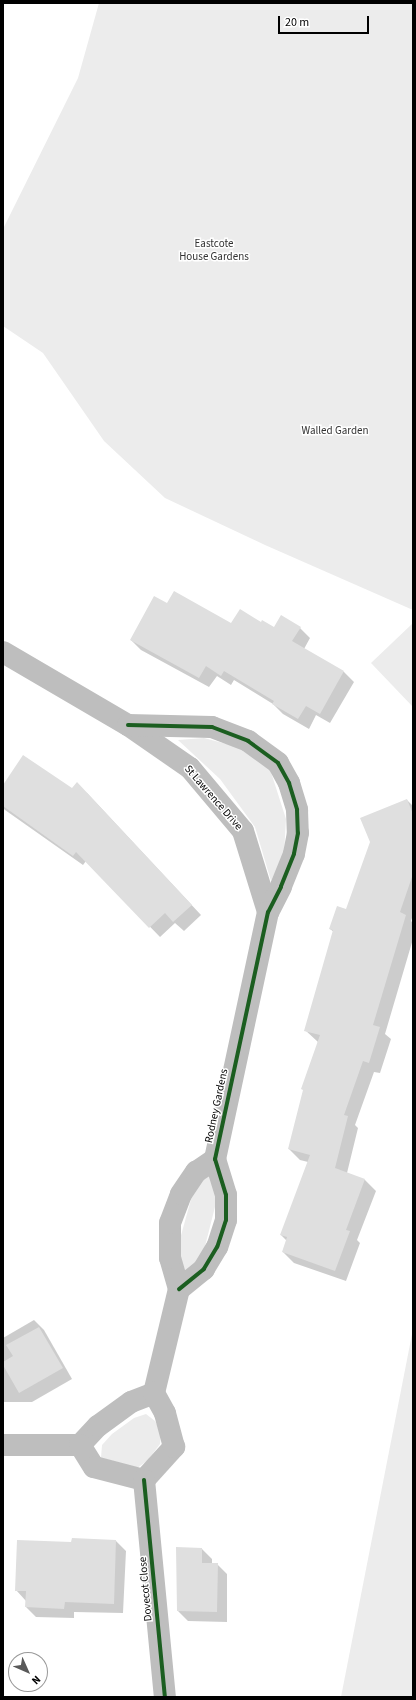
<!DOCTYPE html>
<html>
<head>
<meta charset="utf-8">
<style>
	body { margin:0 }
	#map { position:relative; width:416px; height:1700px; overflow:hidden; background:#fff; font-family:"Source Sans 3",sans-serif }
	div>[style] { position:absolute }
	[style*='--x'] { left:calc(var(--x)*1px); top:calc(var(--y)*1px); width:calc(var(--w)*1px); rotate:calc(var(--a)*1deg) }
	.green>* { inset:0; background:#ececec }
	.shadow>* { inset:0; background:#0003 }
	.building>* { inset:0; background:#dfdfdf }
	.street>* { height:22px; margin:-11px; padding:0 11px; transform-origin:11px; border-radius:11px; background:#bebebe }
	.cycleway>* { height:4px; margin:-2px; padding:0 2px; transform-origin:2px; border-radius:2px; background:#1b5e20 }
	span { translate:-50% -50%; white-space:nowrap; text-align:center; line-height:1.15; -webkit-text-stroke:3px #fff; paint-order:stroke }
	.park-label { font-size:11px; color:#333 }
	.street-label { font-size:11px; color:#000 }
	.frame { position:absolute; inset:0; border:4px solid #000; pointer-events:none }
	.north { position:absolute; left:8px; top:1652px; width:40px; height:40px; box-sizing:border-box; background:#fff; border:1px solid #999; border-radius:50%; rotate:135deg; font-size:11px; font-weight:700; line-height:16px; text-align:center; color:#000 }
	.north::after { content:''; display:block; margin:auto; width:14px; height:18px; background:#595959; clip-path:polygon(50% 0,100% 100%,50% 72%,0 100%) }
	.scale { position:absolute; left:278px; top:16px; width:91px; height:18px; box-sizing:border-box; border:2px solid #000; border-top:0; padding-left:5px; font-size:12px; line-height:14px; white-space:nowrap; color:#000; -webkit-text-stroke:3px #fff; paint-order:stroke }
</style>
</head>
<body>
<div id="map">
	<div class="green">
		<div style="clip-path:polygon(99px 3px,413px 3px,413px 610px,265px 545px,165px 498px,104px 441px,43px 353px,3px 326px,3px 229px,78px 78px)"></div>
		<div style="clip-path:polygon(413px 623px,413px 707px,371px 663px)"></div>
		<div style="clip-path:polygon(204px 738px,234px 746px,269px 766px,286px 819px,284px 854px,271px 881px,255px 827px,220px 779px,178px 740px)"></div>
		<div style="clip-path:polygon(210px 1173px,218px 1195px,201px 1262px,184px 1275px,175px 1257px,195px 1185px)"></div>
		<div style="clip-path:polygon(413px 1329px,413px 1697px,341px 1697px)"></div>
		<div style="clip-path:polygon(146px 1414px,155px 1421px,161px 1432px,160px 1444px,148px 1460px,136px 1469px,101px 1458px,102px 1445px,112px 1434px,134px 1418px)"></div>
	</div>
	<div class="shadow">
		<div style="clip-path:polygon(168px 605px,232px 624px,261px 624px,274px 629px,300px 628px,310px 638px,304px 649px,344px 672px,354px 682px,330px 723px,316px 715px,309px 729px,283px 714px,273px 704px,234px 680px,231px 685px,217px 676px,209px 687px,141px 650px,131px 640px)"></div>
		<div style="clip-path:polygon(3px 787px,73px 789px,87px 793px,201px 915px,184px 931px,175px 923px,160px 937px,86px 861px,83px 865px,5px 810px,3px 808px)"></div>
		<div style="clip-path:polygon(407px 800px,413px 806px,413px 915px,411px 921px,413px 923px,413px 939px,385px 1034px,391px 1039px,380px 1073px,374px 1072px,355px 1125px,358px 1128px,347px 1173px,365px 1180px,376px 1191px,357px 1240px,360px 1243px,346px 1281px,294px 1263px,283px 1252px,287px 1241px,281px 1235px,308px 1162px,300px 1160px,289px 1149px,318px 1042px,305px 1030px,334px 932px,330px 929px,347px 910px)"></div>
		<div style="clip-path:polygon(34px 1320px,44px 1330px,72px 1379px,32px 1402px,3px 1402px,3px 1338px)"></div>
		<div style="clip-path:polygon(116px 1541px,126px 1551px,123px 1613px,74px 1612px,74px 1618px,36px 1617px,26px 1607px,26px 1601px,16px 1590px,72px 1543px)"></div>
		<div style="clip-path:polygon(177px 1548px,202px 1549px,212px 1559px,212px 1564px,217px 1564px,227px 1574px,227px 1622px,188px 1621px,178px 1611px)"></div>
	</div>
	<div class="building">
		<div style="clip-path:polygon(174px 591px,231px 623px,240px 609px,261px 622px,262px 620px,274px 627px,281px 615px,301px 627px,292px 641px,344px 671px,320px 714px,306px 706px,298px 719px,272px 704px,274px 701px,224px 671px,221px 676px,206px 666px,199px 678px,130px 640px,154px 596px,167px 603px)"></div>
		<div style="clip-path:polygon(23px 755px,72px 788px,77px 782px,192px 905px,173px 922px,165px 913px,149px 928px,76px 852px,73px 856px,3px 806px,3px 785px)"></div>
		<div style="clip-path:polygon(407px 799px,413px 814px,413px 874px,400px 912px,406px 915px,373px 1025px,380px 1027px,369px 1063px,363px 1061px,344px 1115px,348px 1116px,335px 1168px,365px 1179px,346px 1230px,350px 1231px,335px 1271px,282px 1252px,287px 1237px,280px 1235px,310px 1155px,288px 1149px,303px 1090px,301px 1089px,320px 1035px,304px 1031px,333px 930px,329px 929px,337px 906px,346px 909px,370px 842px,360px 818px)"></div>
		<div style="clip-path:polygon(39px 1327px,63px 1368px,19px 1393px,3px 1365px,3px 1362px,13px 1356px,6px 1345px)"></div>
		<div style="clip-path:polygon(72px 1538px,116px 1540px,114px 1604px,65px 1602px,64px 1609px,25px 1607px,26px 1591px,15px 1591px,17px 1540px,71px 1542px)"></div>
		<div style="clip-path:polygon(176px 1547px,202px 1548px,202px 1563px,218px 1563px,217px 1612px,177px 1611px)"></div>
	</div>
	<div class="street">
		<div style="--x:3;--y:652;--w:145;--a:30.3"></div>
		<div style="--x:128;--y:725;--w:75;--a:34.7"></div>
		<div style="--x:190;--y:768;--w:82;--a:49.9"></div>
		<div style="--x:243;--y:831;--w:85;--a:72.8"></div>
		<div style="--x:128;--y:725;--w:84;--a:1.4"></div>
		<div style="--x:212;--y:727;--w:39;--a:21"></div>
		<div style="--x:248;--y:741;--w:37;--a:36"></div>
		<div style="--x:278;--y:763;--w:23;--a:61"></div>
		<div style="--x:289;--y:783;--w:28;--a:73"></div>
		<div style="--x:297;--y:810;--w:23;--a:88"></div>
		<div style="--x:298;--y:833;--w:21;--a:101"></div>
		<div style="--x:294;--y:854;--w:35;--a:112"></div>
		<div style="--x:281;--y:887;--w:28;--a:117"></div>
		<div style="--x:268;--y:912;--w:253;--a:102.1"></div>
		<div style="--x:215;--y:1159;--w:38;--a:73"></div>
		<div style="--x:226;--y:1195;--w:25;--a:90"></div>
		<div style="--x:226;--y:1220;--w:28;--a:108"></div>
		<div style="--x:217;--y:1247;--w:26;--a:121"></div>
		<div style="--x:204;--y:1269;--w:32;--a:141"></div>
		<div style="--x:3;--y:1445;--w:77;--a:0"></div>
		<div style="--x:80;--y:1445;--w:26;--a:-47"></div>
		<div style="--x:98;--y:1426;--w:41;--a:-36"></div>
		<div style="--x:131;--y:1402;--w:25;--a:-21"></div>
		<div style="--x:154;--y:1393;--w:107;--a:-76.5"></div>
		<div style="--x:179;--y:1289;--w:32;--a:-106"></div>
		<div style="--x:170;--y:1258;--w:35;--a:-90"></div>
		<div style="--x:170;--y:1223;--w:31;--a:-69"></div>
		<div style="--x:181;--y:1194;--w:27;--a:-56"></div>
		<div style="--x:196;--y:1172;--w:23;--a:-34"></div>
		<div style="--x:80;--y:1445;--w:26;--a:58"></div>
		<div style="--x:94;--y:1467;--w:52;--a:14.6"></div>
		<div style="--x:144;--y:1480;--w:45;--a:-47.7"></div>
		<div style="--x:174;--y:1447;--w:35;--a:-105"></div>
		<div style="--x:165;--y:1413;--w:23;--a:-119"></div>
		<div style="--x:144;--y:1480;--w:218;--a:84.5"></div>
	</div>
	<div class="cycleway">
		<div style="--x:128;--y:725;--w:84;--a:1.4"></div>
		<div style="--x:212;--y:727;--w:39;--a:21"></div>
		<div style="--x:248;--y:741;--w:37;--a:36"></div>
		<div style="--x:278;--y:763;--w:23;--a:61"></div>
		<div style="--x:289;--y:783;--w:28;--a:73"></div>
		<div style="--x:297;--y:810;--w:23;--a:88"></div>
		<div style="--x:298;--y:833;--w:21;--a:101"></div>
		<div style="--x:294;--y:854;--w:35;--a:112"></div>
		<div style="--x:281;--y:887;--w:28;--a:117"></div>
		<div style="--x:268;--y:912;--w:253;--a:102.1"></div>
		<div style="--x:215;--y:1159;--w:38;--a:73"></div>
		<div style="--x:226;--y:1195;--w:25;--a:90"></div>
		<div style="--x:226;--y:1220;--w:28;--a:108"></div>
		<div style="--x:217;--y:1247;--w:26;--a:121"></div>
		<div style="--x:204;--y:1269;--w:32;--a:141"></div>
		<div style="--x:144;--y:1480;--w:218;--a:84.5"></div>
	</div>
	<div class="park-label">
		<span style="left:214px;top:251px">Eastcote<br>House Gardens</span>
		<span style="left:335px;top:431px">Walled Garden</span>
	</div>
	<div class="street-label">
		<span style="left:213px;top:798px;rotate:49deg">St Lawrence Drive</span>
		<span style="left:217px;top:1106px;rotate:-78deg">Rodney Gardens</span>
		<span style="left:146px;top:1589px;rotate:-95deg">Dovecot Close</span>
	</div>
	<div class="frame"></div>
	<div class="north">N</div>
	<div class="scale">20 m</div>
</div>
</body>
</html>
